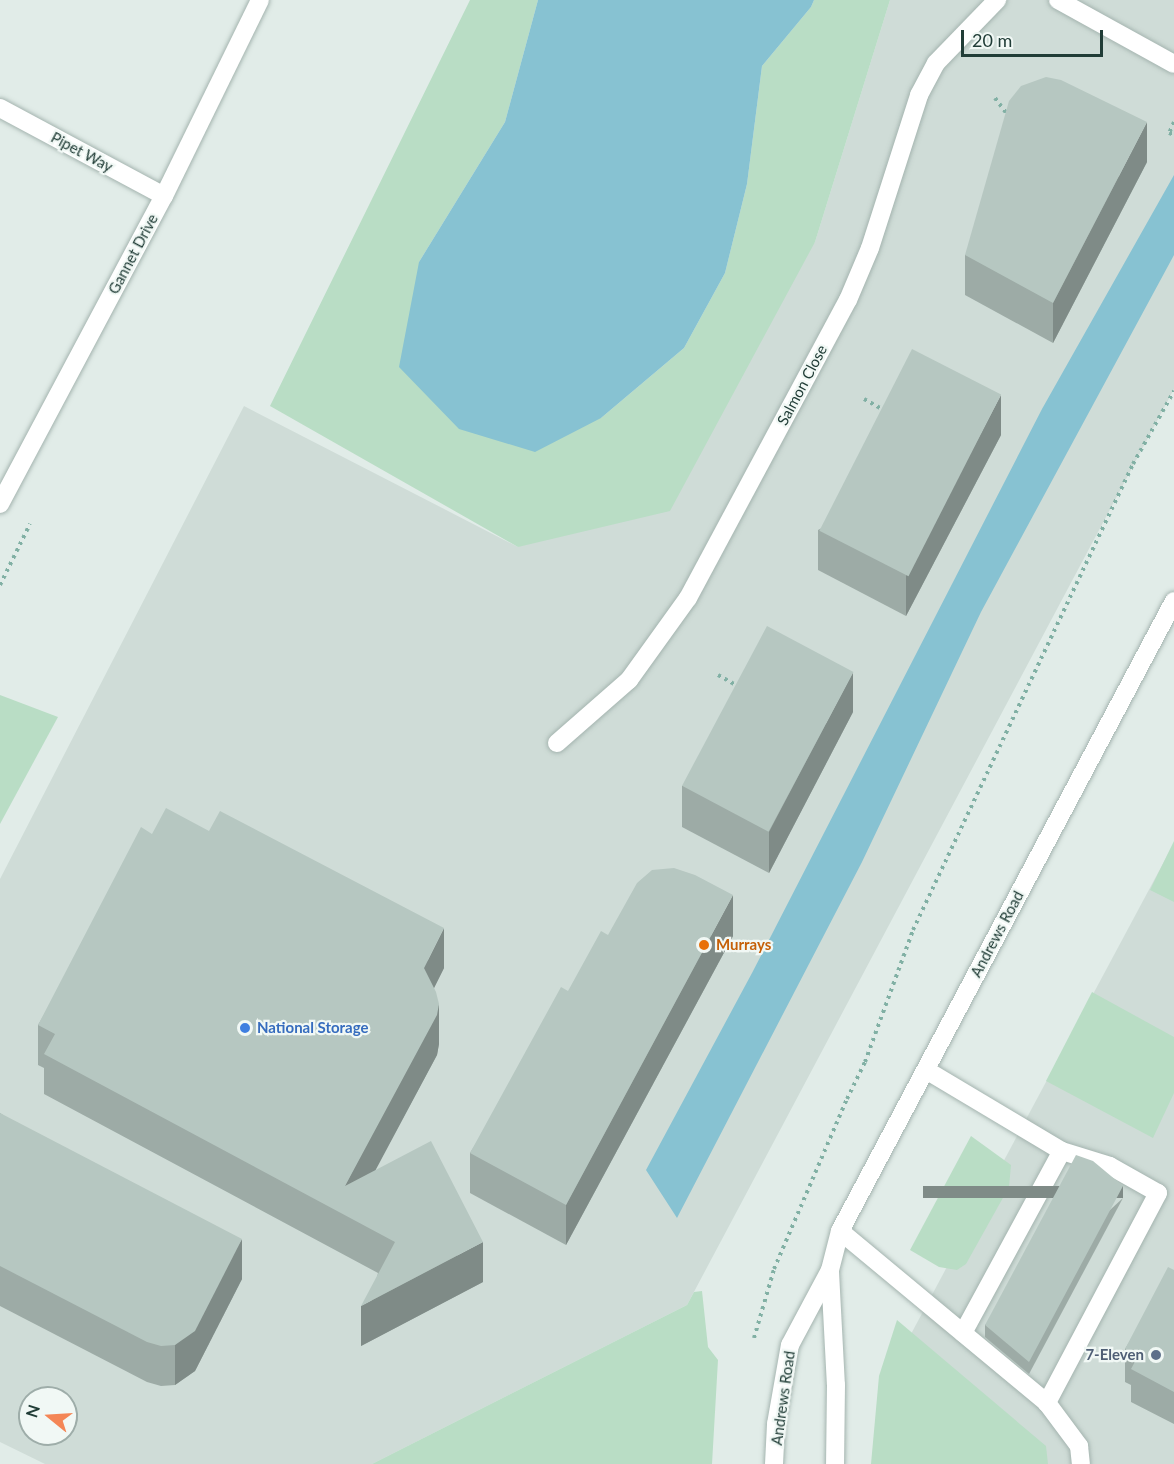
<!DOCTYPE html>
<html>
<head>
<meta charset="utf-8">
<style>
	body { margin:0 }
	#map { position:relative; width:1174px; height:1464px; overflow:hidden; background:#e1ece8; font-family:Lato,sans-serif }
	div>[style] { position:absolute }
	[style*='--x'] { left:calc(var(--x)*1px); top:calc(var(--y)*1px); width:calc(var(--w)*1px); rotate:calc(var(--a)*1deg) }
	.built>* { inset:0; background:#cfdcd7 }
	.green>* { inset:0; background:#b9ddc5 }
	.water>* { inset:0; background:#87c2d2 }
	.path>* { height:4px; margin-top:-2px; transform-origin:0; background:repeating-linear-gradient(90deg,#81b0a4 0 3px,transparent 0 7.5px) }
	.roads { filter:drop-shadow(0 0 2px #a4b4af) drop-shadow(0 0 2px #a4b4af) }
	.lane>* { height:18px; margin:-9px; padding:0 9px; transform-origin:9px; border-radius:9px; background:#fff }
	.street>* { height:18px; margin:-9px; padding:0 9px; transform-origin:9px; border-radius:9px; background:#fff }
	.secondary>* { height:18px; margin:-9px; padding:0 9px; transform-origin:9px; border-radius:9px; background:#fff }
	.wall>* { inset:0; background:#9daba6 }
	.shaded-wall>* { inset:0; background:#7f8b87; transform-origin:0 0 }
	.building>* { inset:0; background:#b6c7c1; transform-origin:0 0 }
	.dots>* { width:16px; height:16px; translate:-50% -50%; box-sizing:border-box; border:3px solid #f1f8f5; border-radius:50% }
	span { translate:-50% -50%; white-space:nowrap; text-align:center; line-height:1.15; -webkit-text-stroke:4.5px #f1f8f5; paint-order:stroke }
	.street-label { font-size:15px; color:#213d37 }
	.food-label { font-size:15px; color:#c56008; font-weight:700 }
	.left { translate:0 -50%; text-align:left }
	.shop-label { font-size:15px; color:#366cbe; font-weight:700 }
	.service-label { font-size:15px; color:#4e5e75; font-weight:700 }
	.right { translate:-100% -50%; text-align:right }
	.north { position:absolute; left:18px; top:1386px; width:60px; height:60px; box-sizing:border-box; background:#f1f8f5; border:2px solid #9eada9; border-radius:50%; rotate:288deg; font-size:16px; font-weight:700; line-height:24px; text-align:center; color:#213d37 }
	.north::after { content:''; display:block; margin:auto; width:21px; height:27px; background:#f48656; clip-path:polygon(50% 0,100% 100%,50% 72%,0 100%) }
	.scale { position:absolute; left:961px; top:30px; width:142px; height:27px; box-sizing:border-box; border:3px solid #213d37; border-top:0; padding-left:8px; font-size:18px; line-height:21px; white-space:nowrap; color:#213d37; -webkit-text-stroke:4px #f1f8f5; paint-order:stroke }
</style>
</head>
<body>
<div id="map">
	<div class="built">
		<div style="clip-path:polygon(evenodd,890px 0,1174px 0,1174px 389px,687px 1305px,372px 1464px,45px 1464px,0 1442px,0 879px,244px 406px,518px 547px,815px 242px,890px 0,30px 1398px,66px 1398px,66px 1434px,30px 1434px,30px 1398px)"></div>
		<div style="clip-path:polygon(1174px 843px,1174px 1464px,908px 1464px,896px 1362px)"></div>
	</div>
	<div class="green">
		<div style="clip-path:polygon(470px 0,538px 0,505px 122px,419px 262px,601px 418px,684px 348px,725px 273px,747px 184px,762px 66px,811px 7px,814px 0,890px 0,815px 242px,670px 511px,518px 547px,270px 406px)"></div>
		<div style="clip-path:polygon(0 695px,58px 717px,0 824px)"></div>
		<div style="clip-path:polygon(1174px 841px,1174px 902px,1150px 890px)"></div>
		<div style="clip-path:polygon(1092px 992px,1174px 1037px,1174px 1093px,1153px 1138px,1046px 1081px)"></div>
		<div style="clip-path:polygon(971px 1136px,1011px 1165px,1009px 1187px,966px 1264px,957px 1270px,939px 1267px,910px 1250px)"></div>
		<div style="clip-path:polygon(702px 1291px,708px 1347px,718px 1360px,712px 1464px,372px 1464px,687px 1305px,694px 1292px)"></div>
		<div style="clip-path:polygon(897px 1320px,1046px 1446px,1048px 1464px,871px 1464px,879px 1376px)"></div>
	</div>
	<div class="water">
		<div style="clip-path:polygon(538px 0,814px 0,811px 7px,762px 66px,747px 184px,725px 273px,684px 348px,601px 418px,535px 452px,459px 429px,399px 367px,419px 262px,505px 122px)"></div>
		<div style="clip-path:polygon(1174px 175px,1174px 255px,981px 612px,862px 862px,677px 1218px,646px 1170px,752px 973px,1042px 409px)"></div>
	</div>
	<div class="path">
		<div style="--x:995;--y:98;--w:20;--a:53"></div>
		<div style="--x:1174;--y:122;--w:12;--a:114"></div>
		<div style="--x:1169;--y:133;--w:5;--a:22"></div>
		<div style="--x:864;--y:399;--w:23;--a:29"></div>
		<div style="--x:0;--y:585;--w:68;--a:-63.8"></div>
		<div style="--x:718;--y:675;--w:23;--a:29"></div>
		<div style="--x:754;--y:1338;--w:72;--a:-73.8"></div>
		<div style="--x:774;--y:1269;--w:185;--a:-66.8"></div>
		<div style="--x:847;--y:1099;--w:41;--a:-64.1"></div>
		<div style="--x:865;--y:1062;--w:140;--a:-70"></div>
		<div style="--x:913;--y:930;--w:515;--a:-64.73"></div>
		<div style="--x:1133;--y:464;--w:84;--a:-60.7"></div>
	</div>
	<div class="roads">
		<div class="lane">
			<div style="--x:926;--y:1070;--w:158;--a:30.8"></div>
			<div style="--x:1062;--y:1151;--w:50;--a:17.4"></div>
			<div style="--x:1110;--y:1166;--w:55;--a:29.4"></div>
			<div style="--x:1158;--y:1193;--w:238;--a:117.9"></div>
			<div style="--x:840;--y:1231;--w:269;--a:39.7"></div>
			<div style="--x:1047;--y:1403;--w:54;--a:53.3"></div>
			<div style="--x:1079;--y:1446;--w:18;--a:84"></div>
			<div style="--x:963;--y:1333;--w:207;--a:-61.5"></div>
		</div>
		<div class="street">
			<div style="--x:1058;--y:0;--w:132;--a:28.9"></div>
			<div style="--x:0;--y:108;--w:186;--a:28.2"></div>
			<div style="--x:0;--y:504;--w:349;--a:-62"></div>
			<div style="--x:164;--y:196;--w:218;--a:-63.9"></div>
			<div style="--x:557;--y:743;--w:96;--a:-41.2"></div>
			<div style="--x:629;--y:680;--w:101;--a:-54.3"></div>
			<div style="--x:688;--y:598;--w:338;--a:-61.8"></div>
			<div style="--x:848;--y:300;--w:56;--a:-67.1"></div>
			<div style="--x:870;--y:248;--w:161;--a:-72.2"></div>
			<div style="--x:919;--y:95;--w:36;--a:-62"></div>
			<div style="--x:936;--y:63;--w:88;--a:-45.9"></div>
		</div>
		<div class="secondary">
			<div style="--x:830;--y:1272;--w:113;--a:87"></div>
			<div style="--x:836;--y:1385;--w:79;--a:90.7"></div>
			<div style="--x:774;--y:1464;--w:40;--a:-87.1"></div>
			<div style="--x:776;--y:1424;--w:80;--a:-80"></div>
			<div style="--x:790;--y:1345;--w:85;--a:-61.9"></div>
			<div style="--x:830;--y:1270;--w:40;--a:-75.6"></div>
			<div style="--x:840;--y:1231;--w:713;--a:-62.07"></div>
		</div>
	</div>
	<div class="wall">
		<div style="clip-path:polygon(1147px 162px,1053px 343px,965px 295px,965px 255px)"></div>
		<div style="clip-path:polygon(1001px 435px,906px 616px,818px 570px,818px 530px)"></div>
		<div style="clip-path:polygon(853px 712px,769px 873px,682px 827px,682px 786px)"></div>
		<div style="clip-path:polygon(152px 834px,444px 968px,434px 988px,439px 1044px,437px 1055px,375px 1170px,483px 1282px,361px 1346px,378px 1273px,44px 1094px,44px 1068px,38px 1065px,38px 1025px)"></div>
		<div style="clip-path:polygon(608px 935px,733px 936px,566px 1245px,470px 1193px,470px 1153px)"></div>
		<div style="clip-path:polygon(0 1113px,242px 1279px,195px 1371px,175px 1385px,161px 1386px,147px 1382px,0 1306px)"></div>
		<div style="clip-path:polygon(1123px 1198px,1029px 1374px,985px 1337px,985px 1325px)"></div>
		<div style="clip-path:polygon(1174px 1270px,1174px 1424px,1131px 1402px,1131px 1385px,1125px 1382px,1125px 1349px)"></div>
	</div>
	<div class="shaded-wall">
		<div style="clip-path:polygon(1147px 122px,1147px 162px,1053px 343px,1053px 303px)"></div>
		<div style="clip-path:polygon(1001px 395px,1001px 435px,906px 616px,906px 576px)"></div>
		<div style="clip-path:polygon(853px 672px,853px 712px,769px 873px,769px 832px)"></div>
		<div style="clip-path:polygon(733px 895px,733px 936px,566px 1245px,566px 1205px)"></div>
		<div style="clip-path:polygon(444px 928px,444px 968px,424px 1008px,424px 968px)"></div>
		<div style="clip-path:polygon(439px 1004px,439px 1044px,437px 1055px,350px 1218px,345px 1186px)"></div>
		<div style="left:1123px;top:1186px;width:12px;height:200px;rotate:90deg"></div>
		<div style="clip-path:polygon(242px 1239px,242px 1279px,195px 1371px,175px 1385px,175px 1345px)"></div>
		<div style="clip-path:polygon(483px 1242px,483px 1282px,361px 1346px,361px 1306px)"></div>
	</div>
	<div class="building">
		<div style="clip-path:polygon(1046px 77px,1061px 80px,1147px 122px,1053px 303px,965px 255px,1009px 101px,1021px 86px)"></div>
		<div style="left:912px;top:349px;width:100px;height:204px;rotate:27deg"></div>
		<div style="left:767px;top:626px;width:98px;height:181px;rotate:28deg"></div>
		<div style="clip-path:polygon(166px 808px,209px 831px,220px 811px,444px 928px,424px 968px,436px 992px,439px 1004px,437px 1015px,345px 1186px,431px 1141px,483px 1242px,361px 1306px,395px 1242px,44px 1054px,55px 1034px,38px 1025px,141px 827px,152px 834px)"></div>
		<div style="clip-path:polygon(674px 868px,695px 875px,733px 895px,566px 1205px,470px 1153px,561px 987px,568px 991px,601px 931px,608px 935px,637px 883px,652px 870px)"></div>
		<div style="clip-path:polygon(0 1113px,242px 1239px,195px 1331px,175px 1345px,161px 1346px,147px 1342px,0 1266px)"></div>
		<div style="clip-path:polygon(1076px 1155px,1093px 1161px,1123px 1186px,1029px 1362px,985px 1325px)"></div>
		<div style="clip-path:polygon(1168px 1267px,1174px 1270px,1174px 1392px,1131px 1369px,1138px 1356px,1125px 1349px)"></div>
	</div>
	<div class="dots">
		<div style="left:704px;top:945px;background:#e8710a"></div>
		<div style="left:245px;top:1028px;background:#3f7fe0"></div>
		<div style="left:1156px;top:1355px;background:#5c6f8a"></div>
	</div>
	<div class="street-label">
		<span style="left:82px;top:152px;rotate:28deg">Pipet Way</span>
		<span style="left:133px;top:254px;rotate:-62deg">Gannet Drive</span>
		<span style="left:802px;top:385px;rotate:-62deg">Salmon Close</span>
		<span style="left:997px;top:934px;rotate:-62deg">Andrews Road</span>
		<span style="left:783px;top:1398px;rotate:-82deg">Andrews Road</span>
	</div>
	<div class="food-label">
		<span class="left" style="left:716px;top:945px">Murrays</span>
	</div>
	<div class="shop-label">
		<span class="left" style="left:257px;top:1028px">National Storage</span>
	</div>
	<div class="service-label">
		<span class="right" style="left:1144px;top:1355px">7-Eleven</span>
	</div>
	<div class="north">N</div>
	<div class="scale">20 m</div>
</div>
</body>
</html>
